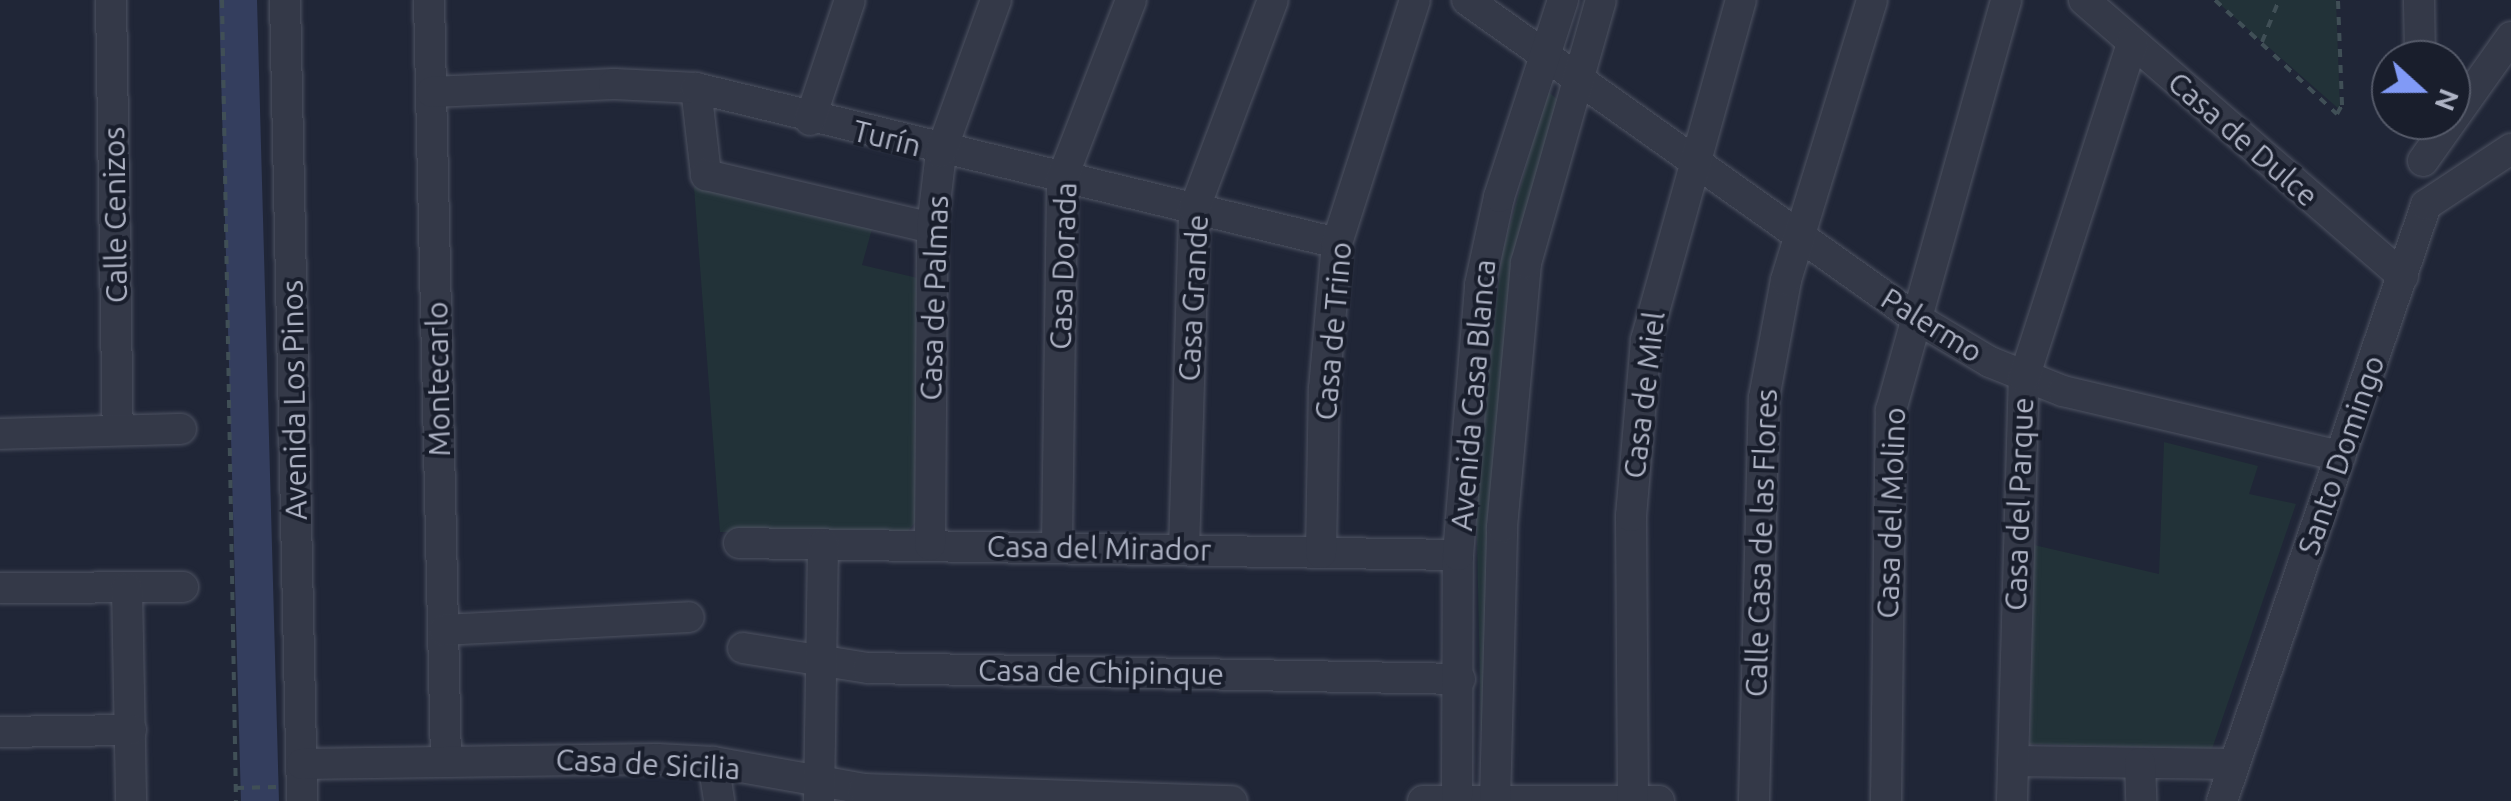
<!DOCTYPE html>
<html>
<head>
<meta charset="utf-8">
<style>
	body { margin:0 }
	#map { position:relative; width:2511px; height:801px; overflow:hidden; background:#202637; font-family:Ubuntu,sans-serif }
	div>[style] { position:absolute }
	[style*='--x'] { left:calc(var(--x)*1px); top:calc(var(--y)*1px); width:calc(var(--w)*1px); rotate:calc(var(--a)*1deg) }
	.green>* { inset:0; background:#223238 }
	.river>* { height:38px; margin:-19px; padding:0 19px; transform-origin:19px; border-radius:19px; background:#343e5e }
	.path>* { height:4px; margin-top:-2px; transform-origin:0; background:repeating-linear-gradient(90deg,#404f56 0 8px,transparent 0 16px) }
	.roads { filter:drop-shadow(0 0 2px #4e5362) drop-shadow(0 0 2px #4e5362) }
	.minor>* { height:30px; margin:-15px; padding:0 15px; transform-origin:15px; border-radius:15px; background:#343948 }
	span { translate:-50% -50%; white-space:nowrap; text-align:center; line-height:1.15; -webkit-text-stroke:8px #191e2c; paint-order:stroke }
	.street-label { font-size:30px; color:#aeb3c4 }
	.north { position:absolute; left:2371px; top:40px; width:100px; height:100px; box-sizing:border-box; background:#191e2c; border:2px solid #555a69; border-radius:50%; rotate:111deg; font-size:28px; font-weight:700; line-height:40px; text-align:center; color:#aeb3c4 }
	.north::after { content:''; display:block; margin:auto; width:35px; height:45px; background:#819af6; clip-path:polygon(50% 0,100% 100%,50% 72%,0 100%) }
</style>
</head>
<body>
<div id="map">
	<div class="green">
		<div style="clip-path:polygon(2215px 0,2336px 0,2340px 110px)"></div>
		<div style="clip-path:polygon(1547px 91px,1562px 103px,1523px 239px,1490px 732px,1481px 731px,1476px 490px,1502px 254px)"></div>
		<div style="clip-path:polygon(694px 187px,872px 229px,862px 265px,922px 279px,920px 517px,906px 533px,720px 532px)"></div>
		<div style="clip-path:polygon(2164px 442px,2258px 466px,2249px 494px,2296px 504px,2212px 749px,2030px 744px,2034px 545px,2159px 574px)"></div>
	</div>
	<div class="river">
		<div style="--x:238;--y:0;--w:801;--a:88.43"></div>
	</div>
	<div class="path">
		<div style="--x:222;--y:0;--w:801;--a:89"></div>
		<div style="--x:2215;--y:0;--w:167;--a:43.1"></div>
		<div style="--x:2337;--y:114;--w:10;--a:-61"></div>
		<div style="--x:2342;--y:105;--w:105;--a:-92.2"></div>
		<div style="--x:2262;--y:42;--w:45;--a:-68"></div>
		<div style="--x:236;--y:788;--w:40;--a:-1.4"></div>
	</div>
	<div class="roads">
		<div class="minor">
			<div style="--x:111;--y:0;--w:430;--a:89.1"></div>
			<div style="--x:285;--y:0;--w:801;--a:88.78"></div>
			<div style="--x:429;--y:0;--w:758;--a:88.72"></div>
			<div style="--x:1467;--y:0;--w:548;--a:35.34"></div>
			<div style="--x:1914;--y:317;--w:88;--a:30.6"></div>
			<div style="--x:1990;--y:362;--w:79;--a:21.7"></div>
			<div style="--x:2063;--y:391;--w:285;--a:13.2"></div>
			<div style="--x:2084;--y:0;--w:422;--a:40.9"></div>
			<div style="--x:2419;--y:0;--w:60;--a:89"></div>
			<div style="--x:696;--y:88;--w:88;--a:83.4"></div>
			<div style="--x:706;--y:175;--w:232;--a:13.2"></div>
			<div style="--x:432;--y:92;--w:182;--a:-2.5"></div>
			<div style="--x:614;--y:84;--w:82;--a:2.8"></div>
			<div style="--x:696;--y:88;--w:659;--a:13.59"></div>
			<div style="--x:810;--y:120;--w:126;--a:-71.6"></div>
			<div style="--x:2423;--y:161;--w:152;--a:-54.6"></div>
			<div style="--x:0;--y:434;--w:181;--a:-1.6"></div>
			<div style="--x:739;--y:543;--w:719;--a:0.96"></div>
			<div style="--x:1057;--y:544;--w:365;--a:-89.2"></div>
			<div style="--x:1062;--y:179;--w:192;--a:-68.9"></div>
			<div style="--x:930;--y:545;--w:317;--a:-89.6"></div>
			<div style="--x:932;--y:228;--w:77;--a:-83.2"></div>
			<div style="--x:941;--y:152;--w:162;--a:-70.1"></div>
			<div style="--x:1184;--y:550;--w:340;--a:-88.3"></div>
			<div style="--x:1194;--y:210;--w:224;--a:-69.4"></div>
			<div style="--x:1321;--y:553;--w:164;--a:-89"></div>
			<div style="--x:1324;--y:389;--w:147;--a:-84.9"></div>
			<div style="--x:1337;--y:243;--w:255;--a:-72.2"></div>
			<div style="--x:0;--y:588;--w:183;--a:-0.3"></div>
			<div style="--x:127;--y:588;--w:213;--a:88.9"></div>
			<div style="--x:444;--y:630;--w:245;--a:-3"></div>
			<div style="--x:743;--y:648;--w:127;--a:9.1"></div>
			<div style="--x:868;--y:668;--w:592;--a:1.06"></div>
			<div style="--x:0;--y:732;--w:131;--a:-0.9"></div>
			<div style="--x:2013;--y:761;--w:220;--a:0.8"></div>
			<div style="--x:713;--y:762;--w:39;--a:81"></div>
			<div style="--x:2140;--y:763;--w:38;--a:88"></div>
			<div style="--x:302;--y:764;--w:355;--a:-0.8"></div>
			<div style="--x:657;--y:759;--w:56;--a:3.1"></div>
			<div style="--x:713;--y:762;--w:153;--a:10.1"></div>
			<div style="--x:864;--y:789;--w:368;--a:1.9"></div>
			<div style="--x:819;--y:801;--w:256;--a:-89.1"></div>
			<div style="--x:1423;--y:801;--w:236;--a:0"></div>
			<div style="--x:1457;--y:801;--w:246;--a:-89.8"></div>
			<div style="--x:1458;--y:555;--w:271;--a:-85.3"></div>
			<div style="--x:1480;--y:285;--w:90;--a:-77.8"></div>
			<div style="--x:1499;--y:197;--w:207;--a:-72"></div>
			<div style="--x:1495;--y:801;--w:274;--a:-88.5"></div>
			<div style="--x:1502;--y:527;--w:265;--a:-84.8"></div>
			<div style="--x:1526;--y:263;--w:273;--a:-74.1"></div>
			<div style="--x:1633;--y:801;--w:285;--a:-90.4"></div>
			<div style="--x:1631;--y:516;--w:177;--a:-85.1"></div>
			<div style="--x:1646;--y:340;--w:353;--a:-74.4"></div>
			<div style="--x:1754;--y:801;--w:403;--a:-88.6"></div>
			<div style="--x:1764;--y:398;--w:120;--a:-79.4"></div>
			<div style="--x:1786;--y:280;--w:293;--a:-72.9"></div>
			<div style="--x:1886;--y:801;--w:391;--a:-89.3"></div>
			<div style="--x:1891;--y:410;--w:426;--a:-74.3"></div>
			<div style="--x:2012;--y:801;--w:423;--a:-88.4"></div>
			<div style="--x:2024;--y:378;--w:352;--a:-72.1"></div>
			<div style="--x:2222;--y:801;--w:630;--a:-71.1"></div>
			<div style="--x:2426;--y:205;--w:102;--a:-33.4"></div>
		</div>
	</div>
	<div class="street-label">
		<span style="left:887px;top:138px;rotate:14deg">Turín</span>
		<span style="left:2243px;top:139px;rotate:41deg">Casa de Dulce</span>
		<span style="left:115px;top:215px;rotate:-91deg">Calle Cenizos</span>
		<span style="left:1063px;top:266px;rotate:-88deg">Casa Dorada</span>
		<span style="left:934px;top:298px;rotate:-88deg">Casa de Palmas</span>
		<span style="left:1193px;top:298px;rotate:-87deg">Casa Grande</span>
		<span style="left:1932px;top:325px;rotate:32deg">Palermo</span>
		<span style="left:1333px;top:331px;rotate:-85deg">Casa de Trino</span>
		<span style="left:438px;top:379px;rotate:-91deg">Montecarlo</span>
		<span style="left:1473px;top:395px;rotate:-85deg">Avenida Casa Blanca</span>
		<span style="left:1644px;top:395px;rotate:-83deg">Casa de Miel</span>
		<span style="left:294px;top:400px;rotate:-91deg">Avenida Los Pinos</span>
		<span style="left:2341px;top:455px;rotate:-71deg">Santo Domingo</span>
		<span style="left:2019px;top:504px;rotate:-88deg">Casa del Parque</span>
		<span style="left:1891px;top:513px;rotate:-88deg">Casa del Molino</span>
		<span style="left:1761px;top:543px;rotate:-88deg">Calle Casa de las Flores</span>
		<span style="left:1099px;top:548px;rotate:1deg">Casa del Mirador</span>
		<span style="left:1101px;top:672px;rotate:1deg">Casa de Chipinque</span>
		<span style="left:648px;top:764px;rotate:3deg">Casa de Sicilia</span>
	</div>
	<div class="north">N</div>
</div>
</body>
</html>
